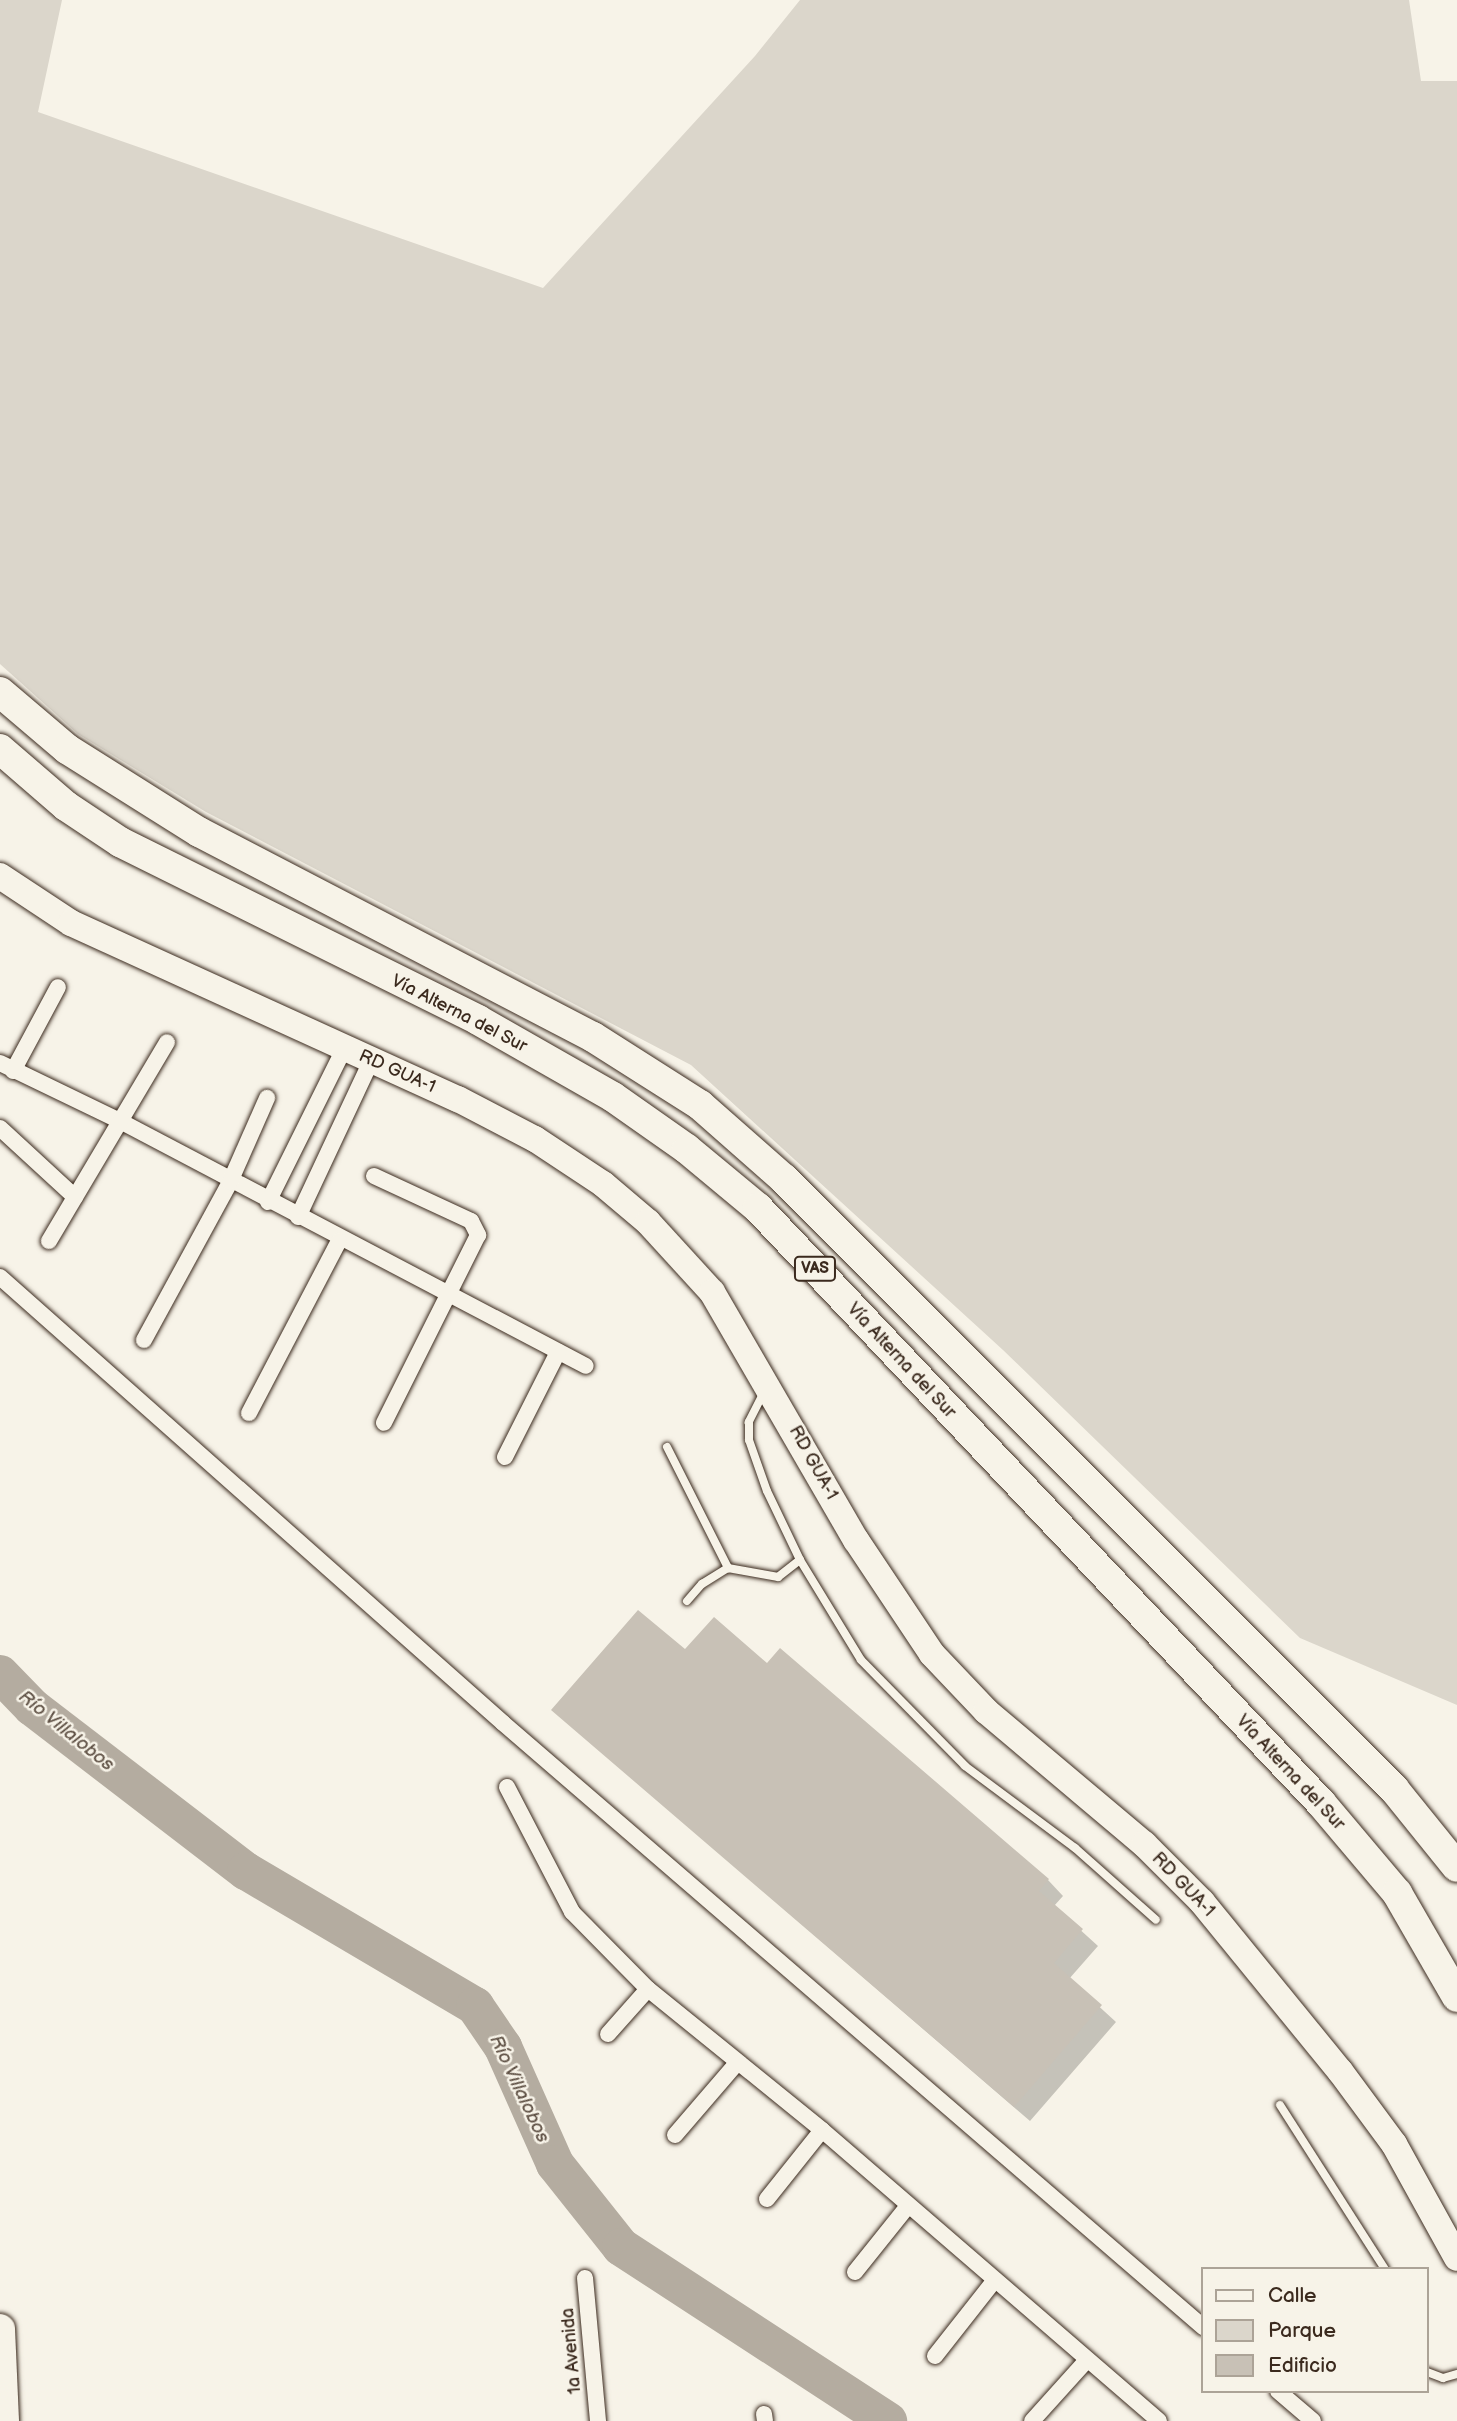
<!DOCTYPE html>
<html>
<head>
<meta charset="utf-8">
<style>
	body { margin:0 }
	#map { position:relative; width:1457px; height:2421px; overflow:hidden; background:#f7f3e8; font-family:"Balsamiq Sans",sans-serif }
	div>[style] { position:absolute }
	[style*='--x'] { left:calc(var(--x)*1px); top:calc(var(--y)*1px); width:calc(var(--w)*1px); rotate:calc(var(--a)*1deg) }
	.green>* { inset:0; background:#dbd6cb }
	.shadow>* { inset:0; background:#0003 }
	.river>* { height:38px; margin:-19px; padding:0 19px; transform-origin:19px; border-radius:19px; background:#b4aca0 }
	.building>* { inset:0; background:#c8c1b6 }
	.roads { filter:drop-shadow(0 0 2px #3b2a1e) drop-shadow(0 0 2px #3b2a1e) }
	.lane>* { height:8px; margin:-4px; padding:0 4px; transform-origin:4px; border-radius:4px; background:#f7f3e8 }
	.street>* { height:16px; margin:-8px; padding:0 8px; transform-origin:8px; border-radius:8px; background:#f7f3e8 }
	.primary>* { height:26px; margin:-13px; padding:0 13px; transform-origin:13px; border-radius:13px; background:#f7f3e8 }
	.highway>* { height:30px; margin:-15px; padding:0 15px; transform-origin:15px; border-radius:15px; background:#f7f3e8 }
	span { translate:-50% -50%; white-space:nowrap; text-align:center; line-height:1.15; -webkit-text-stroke:5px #f7f3e8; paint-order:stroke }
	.shield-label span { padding:2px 5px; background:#f7f3e8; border:2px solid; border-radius:5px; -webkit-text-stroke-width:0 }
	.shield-label { font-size:16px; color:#3b2a1e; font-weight:700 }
	.street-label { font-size:18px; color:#3b2a1e }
	.water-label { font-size:19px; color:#5f5145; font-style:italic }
	.legend { position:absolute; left:1201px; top:2267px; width:228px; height:126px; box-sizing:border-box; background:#f7f3e8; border:2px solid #aca397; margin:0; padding:9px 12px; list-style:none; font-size:21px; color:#3b2a1e }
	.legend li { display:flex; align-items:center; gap:14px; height:35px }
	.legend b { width:35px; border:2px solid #aca397 }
</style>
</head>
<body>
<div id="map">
	<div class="green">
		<div style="clip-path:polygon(0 0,62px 0,38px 112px,543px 288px,755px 56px,800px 0,1409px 0,1421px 81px,1457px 81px,1457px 1705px,1300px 1638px,1003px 1350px,691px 1065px,206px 812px,78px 734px,0 664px)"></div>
	</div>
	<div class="shadow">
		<div style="clip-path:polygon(780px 1650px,1048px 1880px,1063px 1896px,1054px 1906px,1098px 1946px,1069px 1979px,1116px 2022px,1030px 2121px,553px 1710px,768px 1665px)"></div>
	</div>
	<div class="river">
		<div style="--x:0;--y:1674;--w:46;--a:45.9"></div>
		<div style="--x:32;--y:1707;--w:270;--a:37.5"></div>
		<div style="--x:246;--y:1871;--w:266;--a:30.5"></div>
		<div style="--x:475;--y:2006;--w:50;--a:55.7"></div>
		<div style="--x:503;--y:2047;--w:128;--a:66"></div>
		<div style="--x:555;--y:2164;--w:106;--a:51.5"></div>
		<div style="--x:621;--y:2247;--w:319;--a:33.1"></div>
	</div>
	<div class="building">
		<div style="clip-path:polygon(638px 1610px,685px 1649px,714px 1617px,767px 1663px,780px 1648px,1049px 1879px,1039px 1891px,1083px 1929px,1054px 1963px,1102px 2005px,1014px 2107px,551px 1710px)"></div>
	</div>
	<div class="roads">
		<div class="lane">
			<div style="--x:764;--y:1392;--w:34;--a:117"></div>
			<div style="--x:749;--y:1422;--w:18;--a:90"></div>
			<div style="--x:749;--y:1440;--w:54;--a:70.6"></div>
			<div style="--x:767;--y:1491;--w:76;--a:64.4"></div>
			<div style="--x:800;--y:1560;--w:117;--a:58.6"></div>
			<div style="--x:861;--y:1660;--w:148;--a:45.5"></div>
			<div style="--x:965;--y:1766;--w:137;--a:36.7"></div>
			<div style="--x:1075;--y:1848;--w:108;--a:41.6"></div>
			<div style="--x:667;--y:1447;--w:136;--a:63.2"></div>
			<div style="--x:687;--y:1601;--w:23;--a:-49"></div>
			<div style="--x:702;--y:1584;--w:31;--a:-32"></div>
			<div style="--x:728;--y:1568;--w:51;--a:10.2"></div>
			<div style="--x:778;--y:1577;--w:28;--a:-38"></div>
			<div style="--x:1280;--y:2105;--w:195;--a:57.4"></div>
			<div style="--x:1427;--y:2372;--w:17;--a:21"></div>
			<div style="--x:1443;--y:2378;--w:15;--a:-16"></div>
		</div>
		<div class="street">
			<div style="--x:0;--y:1063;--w:133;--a:25.8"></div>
			<div style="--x:120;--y:1121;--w:526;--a:27.73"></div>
			<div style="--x:13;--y:1071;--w:95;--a:-61.8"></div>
			<div style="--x:0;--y:1128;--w:102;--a:42.6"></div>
			<div style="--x:374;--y:1176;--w:107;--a:24.9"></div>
			<div style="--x:471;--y:1221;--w:16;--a:63"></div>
			<div style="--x:478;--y:1235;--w:210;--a:116.6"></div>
			<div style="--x:268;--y:1202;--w:171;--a:-63.6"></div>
			<div style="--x:298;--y:1217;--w:172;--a:-64.9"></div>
			<div style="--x:49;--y:1241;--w:231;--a:-59.3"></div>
			<div style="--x:0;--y:1277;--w:672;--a:41.56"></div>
			<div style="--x:503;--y:1723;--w:925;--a:40.79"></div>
			<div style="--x:144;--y:1340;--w:180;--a:-61.4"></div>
			<div style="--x:230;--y:1182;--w:92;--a:-66.2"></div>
			<div style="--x:249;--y:1413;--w:194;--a:-62.4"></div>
			<div style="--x:505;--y:1457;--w:118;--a:-63.2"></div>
			<div style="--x:507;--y:1787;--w:141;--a:62.5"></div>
			<div style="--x:572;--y:1912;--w:108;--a:45.4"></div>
			<div style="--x:648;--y:1989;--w:224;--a:39"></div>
			<div style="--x:822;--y:2130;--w:445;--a:40.8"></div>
			<div style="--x:608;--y:2034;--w:60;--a:-48.4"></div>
			<div style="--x:675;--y:2135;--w:95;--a:-49.3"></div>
			<div style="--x:767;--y:2199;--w:88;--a:-51.4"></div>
			<div style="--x:855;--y:2272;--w:83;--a:-51.3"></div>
			<div style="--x:585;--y:2278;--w:144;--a:84.8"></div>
			<div style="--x:935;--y:2356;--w:95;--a:-51.8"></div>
			<div style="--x:1278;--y:2391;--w:46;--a:40.6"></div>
			<div style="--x:764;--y:2414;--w:7;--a:82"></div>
			<div style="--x:1032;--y:2421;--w:82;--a:-48"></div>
		</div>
		<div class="primary">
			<div style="--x:0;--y:876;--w:85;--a:33.5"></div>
			<div style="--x:71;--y:923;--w:425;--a:24.5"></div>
			<div style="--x:458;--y:1099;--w:87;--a:27.5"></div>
			<div style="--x:535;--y:1139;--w:82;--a:33.5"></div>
			<div style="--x:603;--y:1184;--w:59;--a:40.2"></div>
			<div style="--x:648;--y:1222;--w:95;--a:47.6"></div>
			<div style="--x:712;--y:1292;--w:287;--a:59.9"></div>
			<div style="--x:856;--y:1540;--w:137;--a:56.3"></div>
			<div style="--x:932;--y:1654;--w:79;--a:46.5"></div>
			<div style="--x:986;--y:1711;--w:207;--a:40.1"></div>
			<div style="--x:1144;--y:1844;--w:82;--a:45"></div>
			<div style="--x:1202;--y:1902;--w:218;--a:50.8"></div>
			<div style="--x:1340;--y:2071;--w:91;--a:53.5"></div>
			<div style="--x:1394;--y:2144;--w:130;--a:61.1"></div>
		</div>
		<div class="highway">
			<div style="--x:0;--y:692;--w:88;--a:40.4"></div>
			<div style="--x:67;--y:749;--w:156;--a:32.2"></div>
			<div style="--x:199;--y:832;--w:444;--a:27.5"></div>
			<div style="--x:593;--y:1037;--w:127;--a:32.4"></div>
			<div style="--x:700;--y:1105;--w:112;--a:41.4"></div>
			<div style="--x:784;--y:1179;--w:863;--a:45"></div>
			<div style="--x:1394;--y:1789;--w:100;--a:51.1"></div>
			<div style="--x:0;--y:749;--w:87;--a:40.8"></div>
			<div style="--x:66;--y:806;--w:65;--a:33.7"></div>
			<div style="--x:120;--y:842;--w:400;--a:26.4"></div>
			<div style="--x:478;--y:1020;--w:155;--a:29.7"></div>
			<div style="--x:613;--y:1097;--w:90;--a:35.1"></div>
			<div style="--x:687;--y:1149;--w:92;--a:39.7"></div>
			<div style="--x:758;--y:1208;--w:819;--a:46.58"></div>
			<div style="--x:1321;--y:1803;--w:118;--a:49.8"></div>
			<div style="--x:1397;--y:1893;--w:120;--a:60"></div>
			<div style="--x:0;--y:2329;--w:92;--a:87.5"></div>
		</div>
	</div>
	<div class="shield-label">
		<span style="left:815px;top:1269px">VAS</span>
	</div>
	<div class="street-label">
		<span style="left:459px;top:1014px;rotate:27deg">Vía Alterna del Sur</span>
		<span style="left:397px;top:1072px;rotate:24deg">RD GUA-1</span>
		<span style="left:901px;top:1361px;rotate:47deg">Vía Alterna del Sur</span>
		<span style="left:813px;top:1463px;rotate:61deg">RD GUA-1</span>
		<span style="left:1290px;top:1773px;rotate:47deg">Vía Alterna del Sur</span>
		<span style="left:1183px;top:1885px;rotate:46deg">RD GUA-1</span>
		<span style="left:572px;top:2351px;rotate:-95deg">1a Avenida</span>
	</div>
	<div class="water-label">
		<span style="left:66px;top:1731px;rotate:39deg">Río Villalobos</span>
		<span style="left:519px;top:2089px;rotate:65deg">Río Villalobos</span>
	</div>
	<ul class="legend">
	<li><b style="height:9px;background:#f7f3e8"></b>Calle</li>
	<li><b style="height:19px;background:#dbd6cb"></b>Parque</li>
	<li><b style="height:19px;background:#c8c1b6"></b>Edificio</li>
	</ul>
</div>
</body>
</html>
